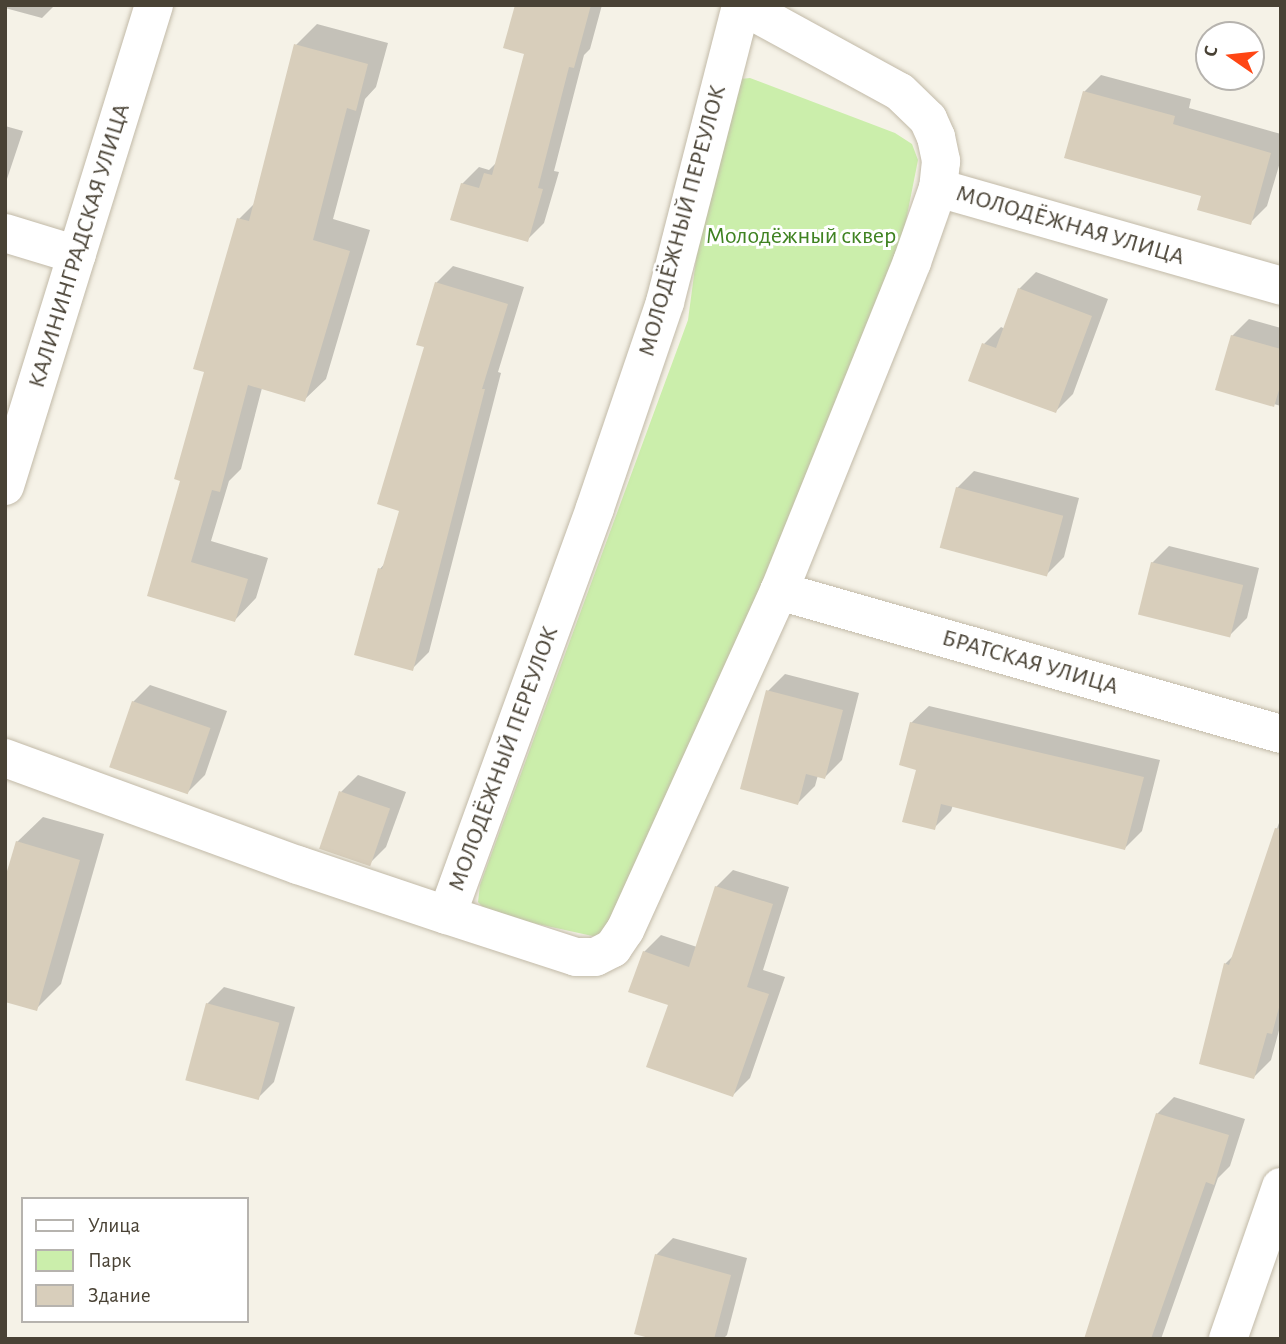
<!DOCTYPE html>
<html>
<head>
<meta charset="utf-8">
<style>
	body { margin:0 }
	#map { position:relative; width:1286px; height:1344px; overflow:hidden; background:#f5f2e7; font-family:"Alegreya Sans",sans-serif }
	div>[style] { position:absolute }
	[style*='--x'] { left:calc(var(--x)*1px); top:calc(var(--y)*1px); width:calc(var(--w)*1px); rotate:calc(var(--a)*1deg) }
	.green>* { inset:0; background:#cbeeab }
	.shadow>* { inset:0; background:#0003 }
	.building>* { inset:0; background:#d8cebb; transform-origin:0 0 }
	.roads { filter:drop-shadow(0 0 2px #c2baa8) drop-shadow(0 0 2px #c2baa8) }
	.street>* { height:38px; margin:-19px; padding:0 19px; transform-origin:19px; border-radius:19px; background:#fff }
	span { translate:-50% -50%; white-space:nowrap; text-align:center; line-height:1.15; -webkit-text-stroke:6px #fff; paint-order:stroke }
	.street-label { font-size:24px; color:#494235 }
	.park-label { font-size:24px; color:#3f8221 }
	.frame { position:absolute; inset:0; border:7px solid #494235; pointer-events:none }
	.legend { position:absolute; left:21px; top:1197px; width:228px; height:126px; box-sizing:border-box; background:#fff; border:2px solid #b6b3ae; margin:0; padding:9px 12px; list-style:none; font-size:21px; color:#494235 }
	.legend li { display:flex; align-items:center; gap:14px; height:35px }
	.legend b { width:35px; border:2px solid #b6b3ae }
	.north { position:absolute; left:1195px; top:21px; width:70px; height:70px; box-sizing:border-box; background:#fff; border:2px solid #b6b3ae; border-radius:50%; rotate:284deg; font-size:19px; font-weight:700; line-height:28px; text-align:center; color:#494235 }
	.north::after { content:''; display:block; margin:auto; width:24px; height:32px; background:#ff4614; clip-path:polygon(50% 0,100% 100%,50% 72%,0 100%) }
</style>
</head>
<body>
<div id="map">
	<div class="green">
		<div style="clip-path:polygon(750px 78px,895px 133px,912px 144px,918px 160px,897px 266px,793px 536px,611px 932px,597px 937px,488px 913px,478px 902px,480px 885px,688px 320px,700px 230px,740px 79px)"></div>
	</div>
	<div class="shadow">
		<div style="clip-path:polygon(5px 5px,55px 5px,42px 18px,5px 8px)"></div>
		<div style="clip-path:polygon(517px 5px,602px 5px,590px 49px,584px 55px,554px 171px,559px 172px,544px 223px,527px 240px,462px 184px,479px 167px,489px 170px,498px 161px,526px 53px)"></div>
		<div style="clip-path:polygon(317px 24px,388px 43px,376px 87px,365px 99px,333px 219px,370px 230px,326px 379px,304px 400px,262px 388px,241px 469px,229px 481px,211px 541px,268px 558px,256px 598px,235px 620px,149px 595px,183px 480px,239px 219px,256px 202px,296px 45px)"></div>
		<div style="clip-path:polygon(1101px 75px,1191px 99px,1189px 108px,1281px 134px,1281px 159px,1267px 206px,1250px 223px,1203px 194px,1084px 92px)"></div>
		<div style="clip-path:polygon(5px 126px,23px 131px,5px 185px)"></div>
		<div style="clip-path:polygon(453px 266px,524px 287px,498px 372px,501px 373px,429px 652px,412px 669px,380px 569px,385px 563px,402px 510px,436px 283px)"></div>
		<div style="clip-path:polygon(1036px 272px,1108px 299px,1073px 394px,1056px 411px,984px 344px,1001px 327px,1005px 329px,1019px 289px)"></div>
		<div style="clip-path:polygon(1249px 319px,1281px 328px,1281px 406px,1217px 389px,1232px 336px)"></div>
		<div style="clip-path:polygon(974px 471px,1079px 498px,1064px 557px,1047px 574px,957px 488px)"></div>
		<div style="clip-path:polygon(1169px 546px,1259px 568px,1247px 618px,1230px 635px,1152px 563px)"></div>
		<div style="clip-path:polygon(785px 674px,859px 693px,842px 760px,825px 777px,818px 775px,815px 786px,798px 803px,768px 691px)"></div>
		<div style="clip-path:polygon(150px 685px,227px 711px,205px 775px,188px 792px,133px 702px)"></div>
		<div style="clip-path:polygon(929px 706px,1160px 760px,1142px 831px,1125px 848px,953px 805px,951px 811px,934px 828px,918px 768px,911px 723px)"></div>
		<div style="clip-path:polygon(358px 775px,406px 792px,386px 847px,369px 864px,321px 848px,341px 792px)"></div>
		<div style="clip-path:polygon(43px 817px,104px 834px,61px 984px,36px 1009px,17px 842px)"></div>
		<div style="clip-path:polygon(1281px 817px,1281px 1023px,1271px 1060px,1254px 1077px,1225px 964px,1234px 955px)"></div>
		<div style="clip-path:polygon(733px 870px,789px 887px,763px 970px,785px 977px,750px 1078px,733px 1095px,670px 1004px,644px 952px,661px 935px,697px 947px,716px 887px)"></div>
		<div style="clip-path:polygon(224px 987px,295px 1007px,274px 1082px,257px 1099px,207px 1004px)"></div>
		<div style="clip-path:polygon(1174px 1097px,1245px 1119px,1230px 1166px,1218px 1178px,1161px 1339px,1085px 1339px,1157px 1114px)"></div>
		<div style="clip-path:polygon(673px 1238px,747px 1258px,727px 1335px,723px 1339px,659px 1339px,656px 1255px)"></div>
	</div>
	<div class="building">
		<div style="clip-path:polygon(515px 5px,591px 5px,574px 68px,569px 67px,538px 188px,543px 189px,528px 242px,450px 220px,461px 183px,479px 188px,484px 173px,492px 175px,524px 54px,503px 48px)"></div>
		<div style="clip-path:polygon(294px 44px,368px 64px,356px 111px,347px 108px,313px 240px,350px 251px,305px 402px,248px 385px,220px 492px,212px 490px,191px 562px,248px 579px,235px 622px,147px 596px,180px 481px,174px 479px,204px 372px,193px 369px,237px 218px,249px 221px)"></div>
		<div style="clip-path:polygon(1083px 91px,1175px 116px,1173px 124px,1271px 153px,1251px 225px,1197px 210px,1201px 196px,1064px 158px)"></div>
		<div style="clip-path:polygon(435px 282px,508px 304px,482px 389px,485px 389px,413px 671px,354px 655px,378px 568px,382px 569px,399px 511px,377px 504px,424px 347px,416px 345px)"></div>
		<div style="clip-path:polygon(1018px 288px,1092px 316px,1056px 413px,968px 381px,982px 343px,996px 348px)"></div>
		<div style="clip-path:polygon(1231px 335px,1281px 349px,1281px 383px,1274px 407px,1215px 390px)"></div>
		<div style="left:956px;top:487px;width:111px;height:63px;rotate:15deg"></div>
		<div style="left:1151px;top:562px;width:95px;height:54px;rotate:14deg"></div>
		<div style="clip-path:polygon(766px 690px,843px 710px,825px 779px,806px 774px,798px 805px,740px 789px)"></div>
		<div style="left:132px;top:701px;width:83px;height:70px;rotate:19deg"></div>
		<div style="clip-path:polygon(910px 722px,1144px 777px,1125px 850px,941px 804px,935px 830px,902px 822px,916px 770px,899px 765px)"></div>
		<div style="left:339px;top:791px;width:54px;height:61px;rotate:19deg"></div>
		<div style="clip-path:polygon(1275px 828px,1281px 829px,1281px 1000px,1272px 1034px,1267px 1033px,1254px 1079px,1199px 1064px,1224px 963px,1229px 965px)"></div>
		<div style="clip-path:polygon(16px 841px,80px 860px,37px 1011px,5px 1002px,5px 878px)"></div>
		<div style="clip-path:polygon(715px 886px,773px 904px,747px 987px,769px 994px,733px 1097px,646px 1067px,668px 1005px,628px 992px,643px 951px,689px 967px)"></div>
		<div style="left:206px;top:1003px;width:76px;height:80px;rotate:15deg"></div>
		<div style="clip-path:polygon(1156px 1113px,1229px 1135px,1214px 1185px,1206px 1182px,1151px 1339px,1084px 1339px)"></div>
		<div style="clip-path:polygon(655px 1254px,731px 1275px,714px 1339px,653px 1339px,634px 1334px)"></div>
	</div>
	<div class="roads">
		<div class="street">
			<div style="--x:741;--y:5;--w:181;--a:28.7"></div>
			<div style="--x:900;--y:92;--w:39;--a:44"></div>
			<div style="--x:928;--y:119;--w:20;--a:66"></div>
			<div style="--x:936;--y:137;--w:25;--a:78"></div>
			<div style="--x:941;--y:161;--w:27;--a:96"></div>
			<div style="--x:938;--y:188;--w:78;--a:109.4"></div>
			<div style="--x:912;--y:262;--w:355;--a:112"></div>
			<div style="--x:779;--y:591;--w:372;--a:114.4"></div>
			<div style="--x:625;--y:930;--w:22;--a:124"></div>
			<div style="--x:613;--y:948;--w:20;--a:153"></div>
			<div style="--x:595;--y:957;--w:19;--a:180"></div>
			<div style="--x:576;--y:957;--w:136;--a:-162"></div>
			<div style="--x:447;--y:915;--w:433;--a:-70"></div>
			<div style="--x:595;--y:508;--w:218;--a:-71.2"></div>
			<div style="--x:665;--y:302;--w:307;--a:-75.6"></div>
			<div style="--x:938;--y:188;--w:357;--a:15.9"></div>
			<div style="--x:5;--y:233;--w:75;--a:17"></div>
			<div style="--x:5;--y:486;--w:504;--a:-72.79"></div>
			<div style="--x:779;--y:591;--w:522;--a:15.9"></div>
			<div style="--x:5;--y:758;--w:312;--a:20.1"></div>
			<div style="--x:298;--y:865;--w:157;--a:18.6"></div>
			<div style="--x:1228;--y:1339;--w:161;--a:-70.8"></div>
		</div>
	</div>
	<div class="street-label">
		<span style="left:683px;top:221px;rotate:-75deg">МОЛОДЁЖНЫЙ ПЕРЕУЛОК</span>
		<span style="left:1070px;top:226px;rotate:16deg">МОЛОДЁЖНАЯ УЛИЦА</span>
		<span style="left:80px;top:246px;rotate:-73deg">КАЛИНИНГРАДСКАЯ УЛИЦА</span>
		<span style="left:1030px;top:663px;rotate:16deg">БРАТСКАЯ УЛИЦА</span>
		<span style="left:504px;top:759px;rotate:-70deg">МОЛОДЁЖНЫЙ ПЕРЕУЛОК</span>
	</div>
	<div class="park-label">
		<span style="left:801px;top:237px">Молодёжный сквер</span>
	</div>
	<div class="frame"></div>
	<ul class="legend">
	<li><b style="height:9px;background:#fff"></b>Улица</li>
	<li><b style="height:19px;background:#cbeeab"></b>Парк</li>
	<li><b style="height:19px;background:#d8cebb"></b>Здание</li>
	</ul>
	<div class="north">С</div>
</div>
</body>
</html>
